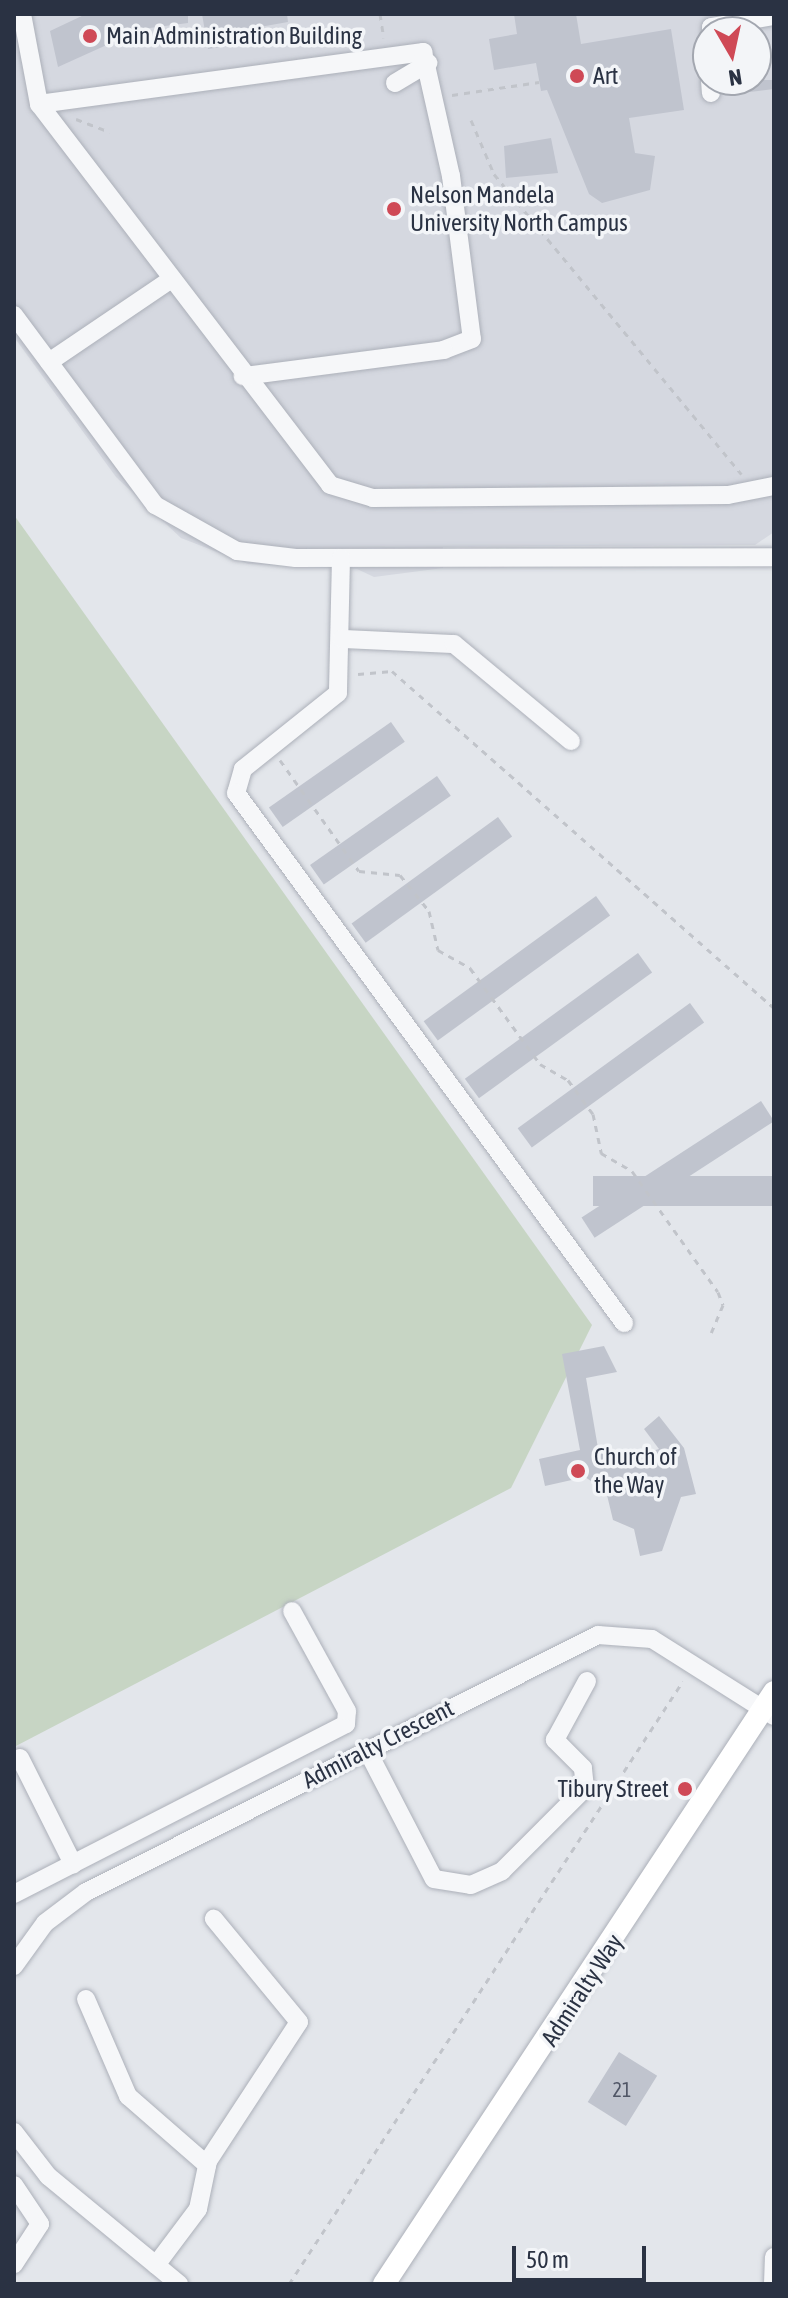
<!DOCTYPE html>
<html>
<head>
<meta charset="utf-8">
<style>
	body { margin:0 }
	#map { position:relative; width:788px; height:2298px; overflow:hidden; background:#e3e6eb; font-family:"Asap Condensed",sans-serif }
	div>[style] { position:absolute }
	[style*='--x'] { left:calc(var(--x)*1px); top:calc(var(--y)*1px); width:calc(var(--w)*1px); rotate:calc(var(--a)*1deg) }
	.built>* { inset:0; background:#d5d8e0 }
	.green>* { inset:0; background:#c7d5c4 }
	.building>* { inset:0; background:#c0c4ce; transform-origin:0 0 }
	.path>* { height:3px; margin-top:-1.5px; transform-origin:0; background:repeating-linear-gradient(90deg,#c1c4ca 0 6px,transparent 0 12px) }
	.roads { filter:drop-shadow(0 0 2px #acb0b9) drop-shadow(0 0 2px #acb0b9) }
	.minor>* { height:18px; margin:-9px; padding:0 9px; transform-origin:9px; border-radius:9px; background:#f6f7f9 }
	.major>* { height:22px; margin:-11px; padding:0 11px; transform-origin:11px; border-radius:11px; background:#fff }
	.dots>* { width:22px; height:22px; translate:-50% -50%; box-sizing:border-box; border:4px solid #f3f5f8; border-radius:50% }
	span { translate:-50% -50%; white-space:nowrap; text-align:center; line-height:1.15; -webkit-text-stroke:7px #f3f5f8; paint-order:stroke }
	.number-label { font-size:20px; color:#505666 }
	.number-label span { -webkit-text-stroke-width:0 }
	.poi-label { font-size:24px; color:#2a3243 }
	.left { translate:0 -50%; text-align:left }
	.right { translate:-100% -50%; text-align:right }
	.street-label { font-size:24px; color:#2a3243 }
	.frame { position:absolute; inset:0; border:16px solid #2a3243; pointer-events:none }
	.north { position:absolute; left:692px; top:16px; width:80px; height:80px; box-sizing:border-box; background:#f3f5f8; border:2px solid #a3a7b0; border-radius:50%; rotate:171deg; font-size:22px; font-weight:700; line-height:32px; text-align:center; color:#2a3243 }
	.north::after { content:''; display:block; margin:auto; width:28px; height:36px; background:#cf4956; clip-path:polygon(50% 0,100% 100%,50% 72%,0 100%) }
	.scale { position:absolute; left:512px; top:2246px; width:134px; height:36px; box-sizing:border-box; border:4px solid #2a3243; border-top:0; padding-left:10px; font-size:24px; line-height:28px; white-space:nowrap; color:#2a3243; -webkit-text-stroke:6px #f3f5f8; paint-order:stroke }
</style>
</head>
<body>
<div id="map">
	<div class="built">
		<div style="clip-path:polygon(evenodd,14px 14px,774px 14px,774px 532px,755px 545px,443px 547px,443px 568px,374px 577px,357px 569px,248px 564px,181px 538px,116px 477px,14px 337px,14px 14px,708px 32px,756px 32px,756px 80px,708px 80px,708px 32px)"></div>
	</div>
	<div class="green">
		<div style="clip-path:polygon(14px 515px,592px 1325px,511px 1488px,14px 1747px)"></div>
	</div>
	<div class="building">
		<div style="clip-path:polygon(86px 14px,188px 14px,188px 23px,142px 29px,58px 67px,50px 31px)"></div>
		<div style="clip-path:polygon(202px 14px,287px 14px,288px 22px,236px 31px,238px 44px,208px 49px)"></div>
		<div style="clip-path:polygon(514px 14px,576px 14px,581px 44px,671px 29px,684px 110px,629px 118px,635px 153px,655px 156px,650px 190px,602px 203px,589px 194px,547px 90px,541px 91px,536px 63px,494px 70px,489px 39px,517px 34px)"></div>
		<div style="clip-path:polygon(732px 80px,774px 80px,774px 89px,734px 94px)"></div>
		<div style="clip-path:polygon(551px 138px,558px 173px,506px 178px,504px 146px)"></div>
		<div style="left:391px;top:722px;width:24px;height:149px;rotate:55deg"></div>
		<div style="left:437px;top:776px;width:24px;height:155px;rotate:55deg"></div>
		<div style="left:498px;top:817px;width:24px;height:181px;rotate:54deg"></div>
		<div style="left:596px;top:896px;width:24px;height:213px;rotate:54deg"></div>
		<div style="left:638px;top:953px;width:24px;height:214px;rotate:54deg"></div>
		<div style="left:690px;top:1003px;width:24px;height:213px;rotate:54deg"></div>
		<div style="left:761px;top:1101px;width:24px;height:214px;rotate:57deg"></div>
		<div style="left:774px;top:1176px;width:30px;height:181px;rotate:90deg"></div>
		<div style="clip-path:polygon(604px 1346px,617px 1372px,586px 1378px,599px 1454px,605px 1452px,608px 1465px,659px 1449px,644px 1429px,659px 1416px,684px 1448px,696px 1494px,681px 1497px,662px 1551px,640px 1556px,634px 1529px,613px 1520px,606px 1491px,585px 1477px,545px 1486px,539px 1459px,580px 1450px,562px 1354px)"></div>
		<div style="left:619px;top:2052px;width:45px;height:59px;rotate:32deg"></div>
	</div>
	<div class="path">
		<div style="--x:380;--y:14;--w:24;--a:81"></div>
		<div style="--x:452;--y:95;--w:88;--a:-8.5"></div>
		<div style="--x:76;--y:119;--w:36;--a:21"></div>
		<div style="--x:471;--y:120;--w:59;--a:66.9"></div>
		<div style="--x:494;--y:174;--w:389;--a:50.5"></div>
		<div style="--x:358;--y:674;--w:34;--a:-5"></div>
		<div style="--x:392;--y:671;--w:509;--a:41.42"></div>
		<div style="--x:280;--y:760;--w:136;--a:54.6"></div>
		<div style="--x:359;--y:871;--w:41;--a:5.6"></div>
		<div style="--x:400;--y:875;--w:46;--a:51.1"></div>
		<div style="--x:429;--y:911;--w:40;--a:77"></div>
		<div style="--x:438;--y:950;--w:37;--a:29"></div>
		<div style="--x:470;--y:968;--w:119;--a:53.9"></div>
		<div style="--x:540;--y:1064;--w:32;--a:30"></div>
		<div style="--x:568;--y:1080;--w:42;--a:53.7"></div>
		<div style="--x:593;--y:1114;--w:40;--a:78"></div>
		<div style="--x:601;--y:1153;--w:36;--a:30"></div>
		<div style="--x:632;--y:1171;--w:148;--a:54.6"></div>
		<div style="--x:718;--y:1292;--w:14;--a:69"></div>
		<div style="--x:723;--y:1305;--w:30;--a:113"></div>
		<div style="--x:289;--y:2284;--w:720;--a:-56.84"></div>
	</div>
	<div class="roads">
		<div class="minor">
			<div style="--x:22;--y:14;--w:92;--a:79.3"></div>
			<div style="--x:39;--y:104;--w:479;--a:52.6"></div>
			<div style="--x:330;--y:485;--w:45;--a:16.8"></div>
			<div style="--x:373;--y:498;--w:355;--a:-0.5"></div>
			<div style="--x:728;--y:495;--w:47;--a:-11.1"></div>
			<div style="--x:708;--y:64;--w:37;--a:-85"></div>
			<div style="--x:711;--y:27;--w:64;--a:-9.9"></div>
			<div style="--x:710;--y:80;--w:13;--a:86"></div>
			<div style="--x:395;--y:83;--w:39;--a:-31"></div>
			<div style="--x:39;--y:104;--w:388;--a:-7.7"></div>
			<div style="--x:423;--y:52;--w:127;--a:77.3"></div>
			<div style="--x:451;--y:176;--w:164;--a:82.7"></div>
			<div style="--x:472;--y:339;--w:30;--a:159"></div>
			<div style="--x:444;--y:350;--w:203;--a:172.6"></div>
			<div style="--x:14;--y:315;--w:237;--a:53.4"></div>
			<div style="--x:155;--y:505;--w:94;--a:29.3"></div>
			<div style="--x:237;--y:551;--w:59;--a:6.8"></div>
			<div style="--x:296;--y:558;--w:478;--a:-0.1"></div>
			<div style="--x:49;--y:362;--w:146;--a:-34.1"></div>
			<div style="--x:341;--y:558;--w:135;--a:91.3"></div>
			<div style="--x:338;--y:693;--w:122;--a:141.3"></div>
			<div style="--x:243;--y:769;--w:25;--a:106"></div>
			<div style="--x:236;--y:793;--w:657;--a:53.79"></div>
			<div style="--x:342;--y:639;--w:112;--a:2.6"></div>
			<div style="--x:454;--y:644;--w:152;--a:39.7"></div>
			<div style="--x:367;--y:1750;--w:145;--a:62.6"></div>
			<div style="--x:434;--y:1879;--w:37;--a:9"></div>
			<div style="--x:471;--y:1885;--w:34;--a:-24"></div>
			<div style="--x:502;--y:1871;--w:117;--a:-45"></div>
			<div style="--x:585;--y:1788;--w:20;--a:-96"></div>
			<div style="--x:583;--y:1768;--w:40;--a:-135"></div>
			<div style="--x:555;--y:1740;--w:67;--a:-61.5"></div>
			<div style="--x:20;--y:1758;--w:119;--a:63.4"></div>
			<div style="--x:14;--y:1894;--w:373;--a:-27.1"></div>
			<div style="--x:346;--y:1724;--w:13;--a:-86"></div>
			<div style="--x:347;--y:1711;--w:114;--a:-118.8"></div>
			<div style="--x:14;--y:1966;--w:53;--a:-54.2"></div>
			<div style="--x:45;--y:1923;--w:51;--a:-37.1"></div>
			<div style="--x:86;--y:1892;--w:573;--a:-26.65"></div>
			<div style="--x:598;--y:1635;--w:54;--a:4.2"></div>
			<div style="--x:652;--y:1639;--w:144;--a:32.3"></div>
			<div style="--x:86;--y:1999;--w:106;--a:66.6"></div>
			<div style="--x:128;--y:2096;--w:105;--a:41.1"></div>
			<div style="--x:14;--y:2132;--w:56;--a:52.3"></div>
			<div style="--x:48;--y:2176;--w:170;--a:39.5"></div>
			<div style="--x:14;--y:2185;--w:47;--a:56.3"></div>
			<div style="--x:40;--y:2224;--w:48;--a:123"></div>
			<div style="--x:156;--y:2265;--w:70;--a:-53.1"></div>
			<div style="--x:198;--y:2209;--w:49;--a:-78.2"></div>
			<div style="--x:208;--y:2161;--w:166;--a:-56.8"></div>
			<div style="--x:299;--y:2022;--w:134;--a:-129.5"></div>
			<div style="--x:773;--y:2284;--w:27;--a:-88"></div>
		</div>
		<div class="major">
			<div style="--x:384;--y:2284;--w:709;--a:-56.62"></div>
		</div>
	</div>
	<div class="dots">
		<div style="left:90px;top:36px;background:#cf4956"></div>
		<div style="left:577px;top:76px;background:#cf4956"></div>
		<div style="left:394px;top:209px;background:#cf4956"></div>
		<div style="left:578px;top:1471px;background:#cf4956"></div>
		<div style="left:685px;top:1789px;background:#cf4956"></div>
	</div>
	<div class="number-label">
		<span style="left:622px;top:2089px">21</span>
	</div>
	<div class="poi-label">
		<span class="left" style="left:106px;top:36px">Main Administration Building</span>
		<span class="left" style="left:593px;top:76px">Art</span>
		<span class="left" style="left:410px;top:209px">Nelson Mandela<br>University North Campus</span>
		<span class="left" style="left:594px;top:1471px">Church of<br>the Way</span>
		<span class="right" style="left:669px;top:1789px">Tibury Street</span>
	</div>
	<div class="street-label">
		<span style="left:378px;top:1744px;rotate:-27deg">Admiralty Crescent</span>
		<span style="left:582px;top:1990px;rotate:-57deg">Admiralty Way</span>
	</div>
	<div class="frame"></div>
	<div class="north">N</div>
	<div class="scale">50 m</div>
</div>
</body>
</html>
